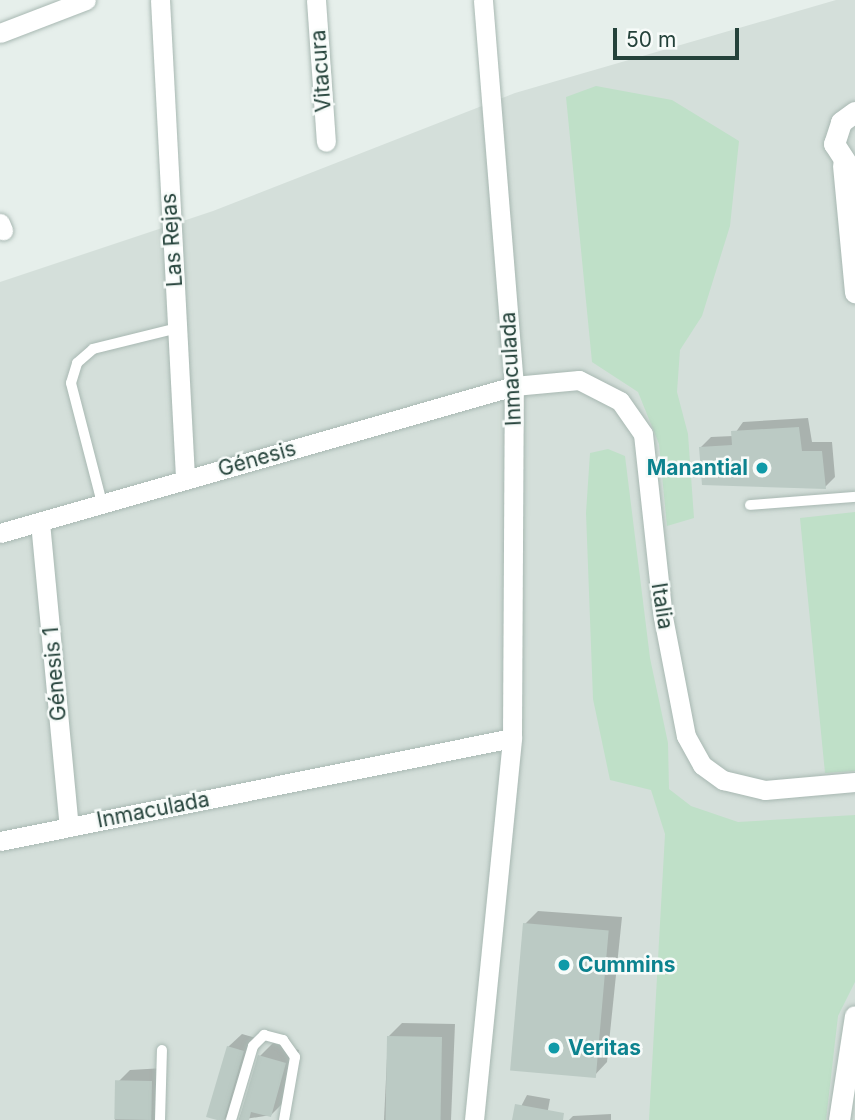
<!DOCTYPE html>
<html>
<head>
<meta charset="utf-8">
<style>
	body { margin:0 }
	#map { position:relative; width:855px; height:1120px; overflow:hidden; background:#e6efeb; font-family:Inter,sans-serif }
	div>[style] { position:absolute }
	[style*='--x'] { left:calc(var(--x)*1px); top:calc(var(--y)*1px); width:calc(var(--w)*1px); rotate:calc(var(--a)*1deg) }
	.built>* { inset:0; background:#d4dfda }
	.green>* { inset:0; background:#bfe0c8 }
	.shadow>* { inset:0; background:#0003 }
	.building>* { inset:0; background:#bbcac4; transform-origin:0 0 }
	.roads { filter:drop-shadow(0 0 2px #a8b8b2) drop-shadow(0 0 2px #a8b8b2) }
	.lane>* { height:10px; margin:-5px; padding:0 5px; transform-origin:5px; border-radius:5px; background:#fff }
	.street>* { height:19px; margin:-9.5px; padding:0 9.5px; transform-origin:9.5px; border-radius:9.5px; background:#fff }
	.secondary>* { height:21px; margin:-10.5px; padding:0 10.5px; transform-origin:10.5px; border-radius:10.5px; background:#fff }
	.dots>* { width:19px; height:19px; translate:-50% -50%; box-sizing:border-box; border:4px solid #f7fbf9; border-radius:50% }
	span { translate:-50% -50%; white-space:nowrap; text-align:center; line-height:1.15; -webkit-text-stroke:5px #f7fbf9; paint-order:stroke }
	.street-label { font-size:21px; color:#24423a }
	.culture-label { font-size:21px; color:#0d838f; font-weight:700 }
	.right { translate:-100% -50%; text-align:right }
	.left { translate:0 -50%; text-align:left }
	.scale { position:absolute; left:613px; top:28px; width:126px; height:32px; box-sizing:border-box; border:4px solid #24423a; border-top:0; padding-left:9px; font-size:21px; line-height:24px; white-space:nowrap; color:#24423a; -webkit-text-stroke:5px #f7fbf9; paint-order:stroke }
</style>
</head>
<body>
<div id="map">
	<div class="built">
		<div style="clip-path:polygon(836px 0,855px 0,855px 1120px,0 1120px,0 282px,213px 211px,515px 93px)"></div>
	</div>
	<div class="green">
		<div style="clip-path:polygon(596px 86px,672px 100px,739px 141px,730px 226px,702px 316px,680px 350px,677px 392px,688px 434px,694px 518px,667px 526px,659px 444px,638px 392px,592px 362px,566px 97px)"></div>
		<div style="clip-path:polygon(608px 449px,625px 456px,650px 658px,668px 743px,669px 789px,691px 806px,738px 822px,855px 815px,855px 982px,838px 1016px,826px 1120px,649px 1120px,665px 834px,651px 790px,610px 780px,593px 699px,586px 513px,590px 453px)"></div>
		<div style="clip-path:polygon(855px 512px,855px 771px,825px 773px,800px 518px)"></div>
	</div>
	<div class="shadow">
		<div style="clip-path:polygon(808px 418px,812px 442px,832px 442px,835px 477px,825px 487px,701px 447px,711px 437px,733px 436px,743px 422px)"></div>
		<div style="clip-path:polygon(538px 911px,622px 917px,607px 1062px,594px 1076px,525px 924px)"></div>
		<div style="clip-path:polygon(402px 1023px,455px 1024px,451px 1120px,384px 1120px,388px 1037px)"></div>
		<div style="clip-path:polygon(242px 1034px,256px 1038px,237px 1107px,224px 1120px,228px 1047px)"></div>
		<div style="clip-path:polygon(273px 1043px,299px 1050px,284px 1102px,271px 1115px,239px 1120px,260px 1056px)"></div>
		<div style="clip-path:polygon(164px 1068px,164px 1120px,115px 1120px,117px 1083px,130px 1070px)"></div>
		<div style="clip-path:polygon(527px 1095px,550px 1099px,546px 1120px,514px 1120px)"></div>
		<div style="clip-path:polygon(611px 1114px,611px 1120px,569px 1120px,573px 1116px)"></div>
	</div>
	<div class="building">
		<div style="clip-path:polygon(799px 427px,802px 451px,822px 451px,826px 489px,702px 485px,699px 447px,732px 445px,731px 431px)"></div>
		<div style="left:523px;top:923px;width:86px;height:148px;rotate:5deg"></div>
		<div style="left:387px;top:1036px;width:55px;height:84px;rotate:1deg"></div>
		<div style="clip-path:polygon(227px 1046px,244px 1051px,224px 1120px,217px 1120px,206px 1117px)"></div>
		<div style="clip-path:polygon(258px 1055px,286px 1063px,271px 1117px,251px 1112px,249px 1120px,239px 1120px)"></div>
		<div style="left:152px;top:1081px;width:39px;height:37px;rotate:91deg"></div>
		<div style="clip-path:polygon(515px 1104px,564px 1113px,563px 1120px,512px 1120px)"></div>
	</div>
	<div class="roads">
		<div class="lane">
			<div style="--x:102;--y:503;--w:124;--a:-104.5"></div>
			<div style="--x:71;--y:383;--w:21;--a:-73"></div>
			<div style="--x:77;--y:363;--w:21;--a:-41"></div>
			<div style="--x:93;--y:349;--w:88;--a:-13.9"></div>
			<div style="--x:750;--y:505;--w:105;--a:-4.4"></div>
			<div style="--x:160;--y:1120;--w:70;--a:-88.4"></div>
			<div style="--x:231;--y:1120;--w:77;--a:-73.4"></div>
			<div style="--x:253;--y:1046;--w:16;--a:-45"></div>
			<div style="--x:264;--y:1035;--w:20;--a:15"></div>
			<div style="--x:283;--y:1040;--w:21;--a:55"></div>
			<div style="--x:295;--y:1057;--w:64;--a:99.9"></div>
		</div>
		<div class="street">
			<div style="--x:160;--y:0;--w:480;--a:87"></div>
			<div style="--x:316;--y:0;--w:142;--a:86"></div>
			<div style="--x:0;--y:33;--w:92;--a:-21"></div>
			<div style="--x:0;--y:223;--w:8;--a:67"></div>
			<div style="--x:40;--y:522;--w:306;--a:84.6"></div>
			<div style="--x:0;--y:533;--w:535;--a:-15.96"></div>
			<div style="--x:514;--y:386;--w:65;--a:-5.3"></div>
			<div style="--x:579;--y:380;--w:46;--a:27.1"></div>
			<div style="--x:620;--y:401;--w:40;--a:55.1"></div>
			<div style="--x:643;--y:434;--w:184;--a:83.8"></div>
			<div style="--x:663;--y:617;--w:121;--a:79.1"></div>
			<div style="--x:686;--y:736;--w:33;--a:61"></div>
			<div style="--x:702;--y:765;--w:26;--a:36"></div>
			<div style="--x:723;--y:780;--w:43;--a:13.4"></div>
			<div style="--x:765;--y:790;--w:90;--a:-5.1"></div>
			<div style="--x:0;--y:841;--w:522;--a:-11.37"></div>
			<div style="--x:474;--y:1120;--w:384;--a:-84.3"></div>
			<div style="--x:512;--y:738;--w:352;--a:-89.7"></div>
			<div style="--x:514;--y:386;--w:387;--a:-94.6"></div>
		</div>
		<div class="secondary">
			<div style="--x:843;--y:165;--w:128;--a:84.6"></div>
			<div style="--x:853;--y:173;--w:35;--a:-123"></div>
			<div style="--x:834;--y:144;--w:23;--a:-72"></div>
			<div style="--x:841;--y:122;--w:17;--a:-36"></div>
			<div style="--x:839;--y:1120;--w:105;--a:-81.3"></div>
		</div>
	</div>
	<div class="dots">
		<div style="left:762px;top:468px;background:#0f9aa8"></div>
		<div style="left:564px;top:965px;background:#0f9aa8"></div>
		<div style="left:554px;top:1048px;background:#0f9aa8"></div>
	</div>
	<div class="street-label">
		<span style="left:321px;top:71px;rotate:-94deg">Vitacura</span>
		<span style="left:172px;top:240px;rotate:-94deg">Las Rejas</span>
		<span style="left:511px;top:369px;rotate:-93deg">Inmaculada</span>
		<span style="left:257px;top:459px;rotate:-16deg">Génesis</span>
		<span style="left:662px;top:606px;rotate:81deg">Italia</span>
		<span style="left:55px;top:674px;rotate:-95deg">Génesis 1</span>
		<span style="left:153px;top:810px;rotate:-11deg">Inmaculada</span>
	</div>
	<div class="culture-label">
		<span class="right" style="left:748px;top:468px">Manantial</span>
		<span class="left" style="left:578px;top:965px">Cummins</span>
		<span class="left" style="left:568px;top:1048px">Veritas</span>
	</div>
	<div class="scale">50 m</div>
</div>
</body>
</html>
